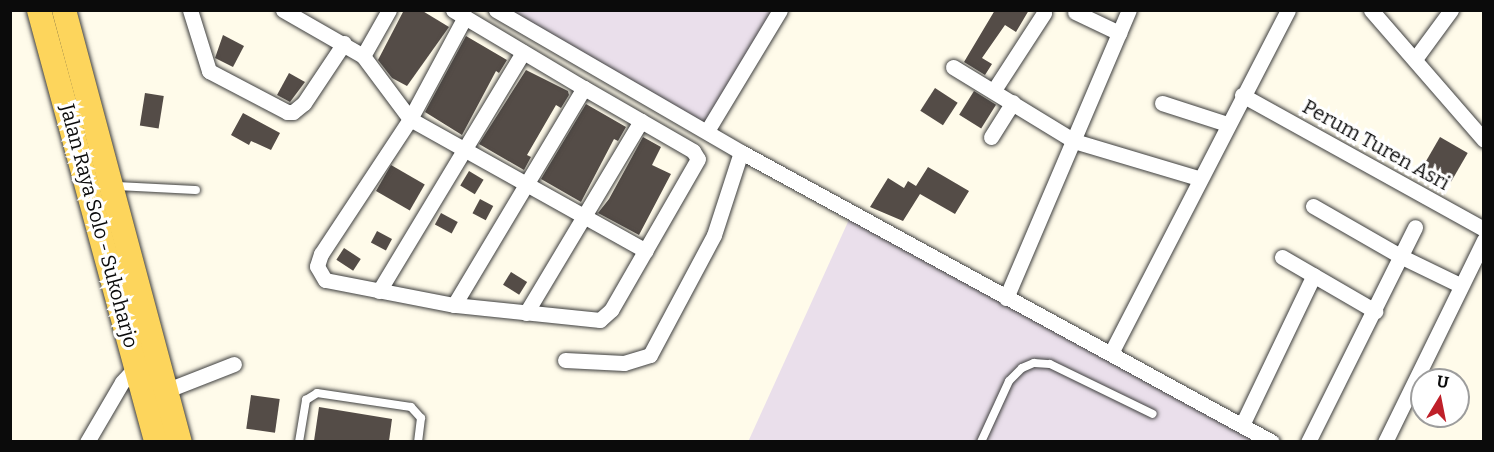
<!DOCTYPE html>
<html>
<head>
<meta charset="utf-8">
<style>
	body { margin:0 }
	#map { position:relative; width:1494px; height:452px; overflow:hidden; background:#fffbea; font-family:Bitter,serif }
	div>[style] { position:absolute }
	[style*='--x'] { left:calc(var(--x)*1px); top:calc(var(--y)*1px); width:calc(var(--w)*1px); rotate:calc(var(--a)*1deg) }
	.industrial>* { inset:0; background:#eadfeb }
	.building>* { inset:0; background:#544c47; transform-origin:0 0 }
	.roads { filter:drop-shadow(0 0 2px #3e3e3e) drop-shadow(0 0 2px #3e3e3e) }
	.lane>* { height:8px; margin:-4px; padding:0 4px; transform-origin:4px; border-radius:4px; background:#fff }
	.street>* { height:15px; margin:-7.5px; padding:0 7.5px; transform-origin:7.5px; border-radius:7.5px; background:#fff }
	.primary>* { height:24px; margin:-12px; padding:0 12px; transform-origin:12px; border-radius:12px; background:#fdd55c }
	span { translate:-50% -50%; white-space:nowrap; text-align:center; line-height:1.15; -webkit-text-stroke:6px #fff; paint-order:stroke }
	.street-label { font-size:20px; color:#0b0b0b }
	.frame { position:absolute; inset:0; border:12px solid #0b0b0b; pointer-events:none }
	.north { position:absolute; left:1410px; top:368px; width:60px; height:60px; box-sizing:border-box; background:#fff; border:2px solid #9d9d9d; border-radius:50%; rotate:10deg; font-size:16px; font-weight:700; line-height:24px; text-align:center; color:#0b0b0b }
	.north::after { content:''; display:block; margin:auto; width:21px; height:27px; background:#bf2029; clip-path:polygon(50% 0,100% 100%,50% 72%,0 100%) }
</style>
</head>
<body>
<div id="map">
	<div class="industrial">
		<div style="clip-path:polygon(495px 11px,771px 11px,707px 131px)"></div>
		<div style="clip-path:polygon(852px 213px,1272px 442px,748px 442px)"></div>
	</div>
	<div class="building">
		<div style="clip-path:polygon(404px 10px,421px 10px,449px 27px,407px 86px,392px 78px,378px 60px)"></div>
		<div style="clip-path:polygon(995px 10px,1029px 10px,1016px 32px,1005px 25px,982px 58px,992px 64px,985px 75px,964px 62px)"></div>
		<div style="clip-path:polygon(223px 35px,244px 46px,233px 67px,215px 58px)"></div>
		<div style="clip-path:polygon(466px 36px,507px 60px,499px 73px,496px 71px,462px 135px,425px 112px)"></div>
		<div style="clip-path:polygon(526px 70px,568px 91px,569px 95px,561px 108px,556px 105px,527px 155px,531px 157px,524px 170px,479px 144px)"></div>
		<div style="clip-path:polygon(289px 73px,305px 82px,290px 102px,277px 95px)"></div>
		<div style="left:935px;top:88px;width:27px;height:27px;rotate:33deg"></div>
		<div style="left:974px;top:91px;width:26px;height:28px;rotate:32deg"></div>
		<div style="left:145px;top:93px;width:19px;height:33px;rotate:9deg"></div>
		<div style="clip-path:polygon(586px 104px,626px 127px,618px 141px,614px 139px,581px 202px,541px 179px)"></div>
		<div style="clip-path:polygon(243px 113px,280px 133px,271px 150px,251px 141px,249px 145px,231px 135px)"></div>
		<div style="clip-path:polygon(643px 137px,661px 147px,652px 165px,671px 174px,639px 235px,598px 213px,609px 199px)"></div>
		<div style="left:1440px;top:137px;width:32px;height:33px;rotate:30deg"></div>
		<div style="left:391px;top:165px;width:39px;height:30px;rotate:30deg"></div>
		<div style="clip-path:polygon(928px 167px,969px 191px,955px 214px,920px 194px,903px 221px,870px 207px,888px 178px,904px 188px,908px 181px,916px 186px)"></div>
		<div style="left:469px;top:171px;width:17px;height:17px;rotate:31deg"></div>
		<div style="left:480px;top:199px;width:15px;height:16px;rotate:28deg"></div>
		<div style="left:441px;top:213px;width:19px;height:13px;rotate:28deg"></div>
		<div style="left:377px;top:231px;width:17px;height:13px;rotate:28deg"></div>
		<div style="left:344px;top:248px;width:20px;height:14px;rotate:33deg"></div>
		<div style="left:511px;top:272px;width:19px;height:15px;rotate:32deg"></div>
		<div style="left:251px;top:395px;width:29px;height:34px;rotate:8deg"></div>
		<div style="clip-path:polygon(319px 407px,392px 419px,389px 441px,314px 441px)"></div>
	</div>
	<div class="roads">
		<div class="lane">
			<div style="--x:116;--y:186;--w:80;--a:2.9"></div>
			<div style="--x:299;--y:442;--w:43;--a:-80.5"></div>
			<div style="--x:306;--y:400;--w:13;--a:-32"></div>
			<div style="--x:317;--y:393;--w:95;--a:8.5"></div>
			<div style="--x:411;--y:407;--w:15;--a:48"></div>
			<div style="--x:421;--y:418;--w:24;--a:97"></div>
			<div style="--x:981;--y:442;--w:67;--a:-65.3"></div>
			<div style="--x:1009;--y:381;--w:18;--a:-45"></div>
			<div style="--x:1022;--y:368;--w:13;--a:-23"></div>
			<div style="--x:1034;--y:363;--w:16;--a:4"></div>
			<div style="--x:1050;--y:364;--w:114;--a:25.9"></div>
		</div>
		<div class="street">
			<div style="--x:190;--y:10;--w:64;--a:72.7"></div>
			<div style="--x:209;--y:71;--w:88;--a:27.7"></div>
			<div style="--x:287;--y:112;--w:6;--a:0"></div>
			<div style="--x:293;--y:112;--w:14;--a:-39"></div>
			<div style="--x:304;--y:103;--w:72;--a:-56.3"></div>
			<div style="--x:283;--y:10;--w:92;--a:29.9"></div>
			<div style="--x:363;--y:56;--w:79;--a:53.3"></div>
			<div style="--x:410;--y:119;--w:270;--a:29.2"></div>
			<div style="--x:453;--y:10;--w:152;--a:30.8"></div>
			<div style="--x:496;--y:10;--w:283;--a:30.1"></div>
			<div style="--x:741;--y:152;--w:605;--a:28.64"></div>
			<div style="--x:1371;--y:10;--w:172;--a:49"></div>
			<div style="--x:1075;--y:12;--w:49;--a:25.5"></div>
			<div style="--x:363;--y:56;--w:53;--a:-60.5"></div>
			<div style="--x:1415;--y:59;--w:61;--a:-53.7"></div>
			<div style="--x:953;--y:67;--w:142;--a:31.4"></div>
			<div style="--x:1074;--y:141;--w:129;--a:16.6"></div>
			<div style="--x:994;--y:90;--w:92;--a:-57"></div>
			<div style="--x:1242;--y:95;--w:277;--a:29"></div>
			<div style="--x:1162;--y:103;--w:68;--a:17.9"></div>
			<div style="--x:707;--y:131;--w:141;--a:-58.9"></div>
			<div style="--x:991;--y:137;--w:41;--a:-57.8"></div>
			<div style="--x:1313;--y:206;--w:100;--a:29.9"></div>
			<div style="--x:1400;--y:256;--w:67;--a:25.8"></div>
			<div style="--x:1282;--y:257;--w:108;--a:30.1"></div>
			<div style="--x:379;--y:291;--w:279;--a:-58.9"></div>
			<div style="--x:1006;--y:298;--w:313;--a:-66.9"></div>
			<div style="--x:454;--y:305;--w:253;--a:-59.1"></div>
			<div style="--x:584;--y:88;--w:126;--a:30"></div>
			<div style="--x:693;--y:151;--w:9;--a:58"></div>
			<div style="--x:698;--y:159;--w:174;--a:119.9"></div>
			<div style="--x:611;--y:310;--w:15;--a:138"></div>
			<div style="--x:600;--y:320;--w:147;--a:-174.1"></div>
			<div style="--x:454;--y:305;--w:131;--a:-169"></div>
			<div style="--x:325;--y:280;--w:16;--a:-120"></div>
			<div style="--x:317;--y:266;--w:13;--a:-72"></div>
			<div style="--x:321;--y:254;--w:162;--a:-56.6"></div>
			<div style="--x:410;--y:119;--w:116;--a:-61.7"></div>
			<div style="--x:526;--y:313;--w:224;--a:-59.1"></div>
			<div style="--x:1111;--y:353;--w:386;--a:-62.7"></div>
			<div style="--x:565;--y:360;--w:59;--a:2.9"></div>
			<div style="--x:624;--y:363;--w:27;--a:-17"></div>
			<div style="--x:650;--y:355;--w:136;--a:-61.9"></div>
			<div style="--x:714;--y:235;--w:87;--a:-72"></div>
			<div style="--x:165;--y:391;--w:74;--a:-21.4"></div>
			<div style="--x:1242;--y:425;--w:166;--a:-64.4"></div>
			<div style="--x:87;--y:442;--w:69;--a:-59.7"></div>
			<div style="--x:122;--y:382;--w:22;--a:-47"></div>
			<div style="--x:1308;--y:442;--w:240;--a:-63.5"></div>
			<div style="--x:1385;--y:442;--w:225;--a:-63.9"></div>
		</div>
		<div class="primary">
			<div style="--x:39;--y:10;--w:448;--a:74.8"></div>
			<div style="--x:64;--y:10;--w:447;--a:75"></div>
		</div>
	</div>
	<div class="street-label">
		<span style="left:1376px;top:145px;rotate:29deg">Perum Turen Asri</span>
		<span style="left:99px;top:226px;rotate:75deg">Jalan Raya Solo - Sukoharjo</span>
	</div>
	<div class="frame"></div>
	<div class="north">U</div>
</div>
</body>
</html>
